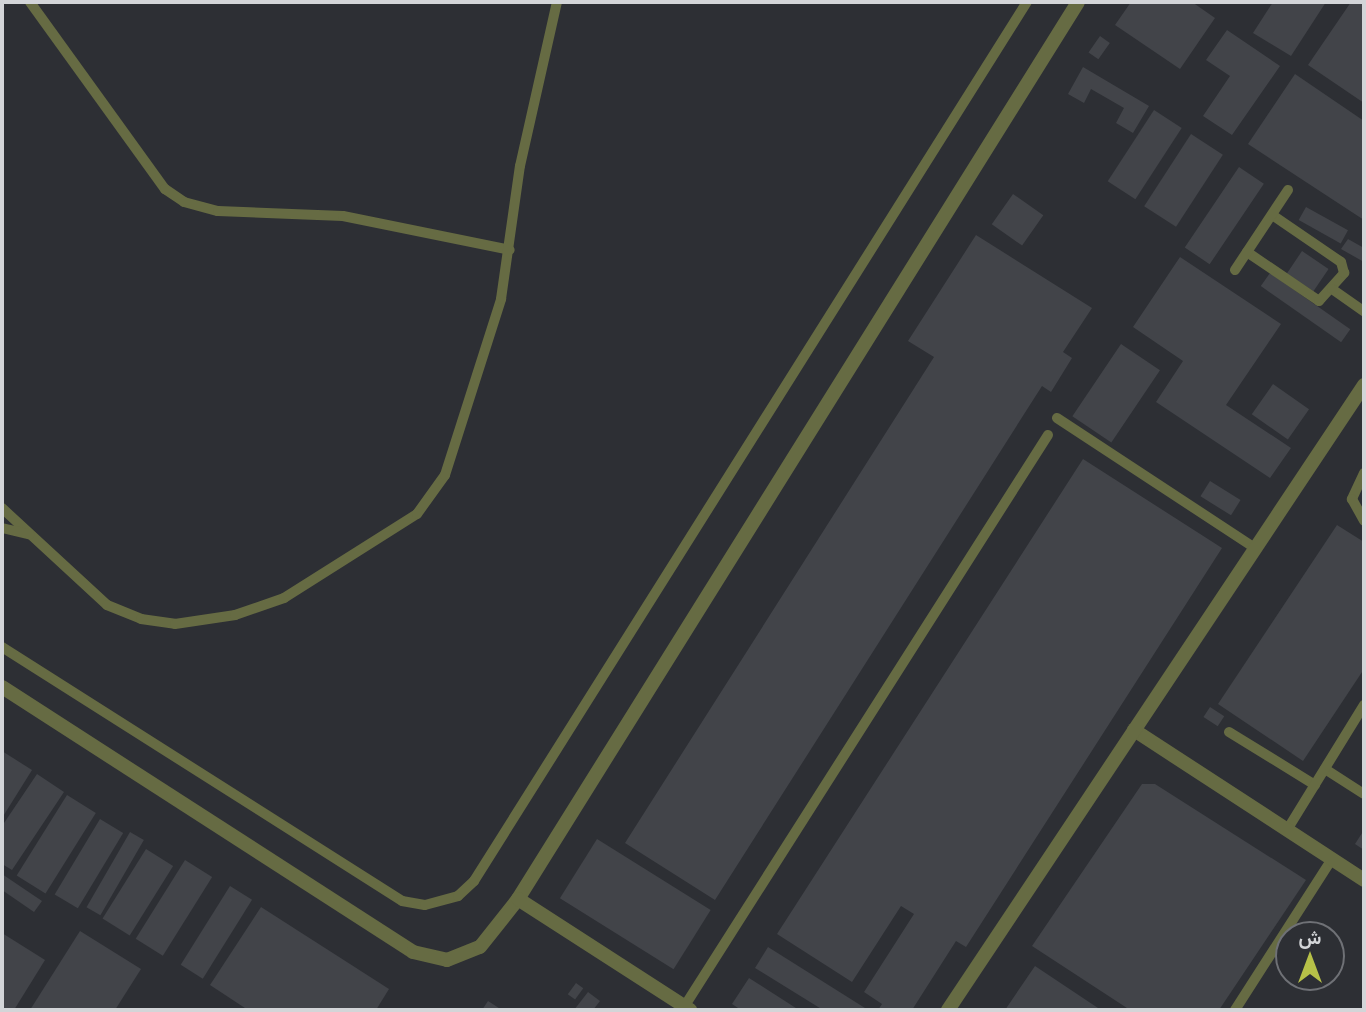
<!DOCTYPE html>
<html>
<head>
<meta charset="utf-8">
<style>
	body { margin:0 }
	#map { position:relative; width:1366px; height:1012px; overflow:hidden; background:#2d2f34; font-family:"Exo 2",Vazirmatn,sans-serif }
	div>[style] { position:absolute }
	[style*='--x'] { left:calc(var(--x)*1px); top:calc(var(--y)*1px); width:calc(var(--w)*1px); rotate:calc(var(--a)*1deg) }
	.building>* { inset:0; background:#424449; transform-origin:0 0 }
	.service>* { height:10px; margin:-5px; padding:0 5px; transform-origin:5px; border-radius:5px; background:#666b43 }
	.minor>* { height:14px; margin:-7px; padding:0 7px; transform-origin:7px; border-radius:7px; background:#666b43 }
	span { translate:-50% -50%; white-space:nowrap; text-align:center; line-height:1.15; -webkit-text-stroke:7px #2d2f34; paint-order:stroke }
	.frame { position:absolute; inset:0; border:4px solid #d3d5d8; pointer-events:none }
	.north { position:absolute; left:1275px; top:921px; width:70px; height:70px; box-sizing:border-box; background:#2d2f34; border:2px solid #6f7176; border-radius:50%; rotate:0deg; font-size:19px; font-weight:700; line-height:28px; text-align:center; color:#d3d5d8 }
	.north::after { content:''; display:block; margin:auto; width:24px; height:32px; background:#b7c148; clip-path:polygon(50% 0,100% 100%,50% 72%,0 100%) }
</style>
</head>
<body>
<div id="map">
	<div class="building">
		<div style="clip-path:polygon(1131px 2px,1192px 2px,1215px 18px,1180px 69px,1115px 25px)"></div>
		<div style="clip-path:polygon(1273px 2px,1326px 2px,1291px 56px,1253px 33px)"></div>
		<div style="clip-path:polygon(1351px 2px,1364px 2px,1364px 103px,1308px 65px)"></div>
		<div style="clip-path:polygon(1227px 30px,1280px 66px,1232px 135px,1203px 116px,1230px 76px,1206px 60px)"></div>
		<div style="left:1100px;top:36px;width:12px;height:20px;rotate:35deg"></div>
		<div style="clip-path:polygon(1083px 67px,1149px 106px,1133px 133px,1116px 123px,1124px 108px,1091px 89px,1084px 103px,1068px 94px)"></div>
		<div style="clip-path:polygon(1295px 74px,1364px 121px,1364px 220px,1248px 144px)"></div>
		<div style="left:1154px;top:110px;width:33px;height:85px;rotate:33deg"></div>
		<div style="left:1191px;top:134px;width:38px;height:86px;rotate:33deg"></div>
		<div style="left:1239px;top:167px;width:30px;height:97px;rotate:34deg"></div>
		<div style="left:1013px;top:194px;width:37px;height:37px;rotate:35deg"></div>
		<div style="left:1306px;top:207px;width:48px;height:15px;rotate:29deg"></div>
		<div style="clip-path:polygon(976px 235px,1092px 308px,1063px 352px,1072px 358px,1051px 392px,1042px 386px,715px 900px,625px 843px,934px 357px,908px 341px)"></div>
		<div style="clip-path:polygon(1348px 239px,1364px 248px,1364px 262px,1341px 249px)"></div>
		<div style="left:1302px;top:251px;width:32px;height:27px;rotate:34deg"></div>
		<div style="clip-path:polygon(1180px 257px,1281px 324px,1226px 405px,1291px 448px,1270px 478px,1156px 402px,1183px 361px,1133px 327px)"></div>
		<div style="left:1270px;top:273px;width:98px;height:16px;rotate:35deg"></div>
		<div style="left:1121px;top:344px;width:47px;height:87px;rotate:34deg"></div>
		<div style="left:1273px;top:384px;width:44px;height:37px;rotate:35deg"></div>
		<div style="clip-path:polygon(1083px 459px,1222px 548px,966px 947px,956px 941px,912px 1010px,878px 1010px,882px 1004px,864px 992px,914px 914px,901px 906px,852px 982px,777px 934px)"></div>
		<div style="left:1210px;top:481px;width:36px;height:18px;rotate:32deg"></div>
		<div style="clip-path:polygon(1337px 525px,1364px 542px,1364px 669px,1303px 761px,1218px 704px)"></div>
		<div style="left:1210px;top:707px;width:17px;height:12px;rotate:33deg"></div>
		<div style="clip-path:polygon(2px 751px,32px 770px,2px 818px)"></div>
		<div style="clip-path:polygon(37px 774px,64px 792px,12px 870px,2px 864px,2px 826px)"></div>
		<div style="clip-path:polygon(1142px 784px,1155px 784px,1306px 880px,1219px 1010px,1130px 1010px,1032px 946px)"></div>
		<div style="left:67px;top:795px;width:34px;height:95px;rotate:32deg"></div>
		<div style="left:100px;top:819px;width:27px;height:88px;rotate:31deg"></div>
		<div style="clip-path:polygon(1364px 830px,1364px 850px,1355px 844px)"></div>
		<div style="left:130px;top:832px;width:16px;height:87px;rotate:30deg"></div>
		<div style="left:597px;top:839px;width:134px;height:70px;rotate:32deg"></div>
		<div style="left:146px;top:849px;width:32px;height:82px;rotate:32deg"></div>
		<div style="left:185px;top:860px;width:32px;height:93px;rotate:32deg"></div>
		<div style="clip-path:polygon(2px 874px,42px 901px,34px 912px,2px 890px)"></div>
		<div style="left:230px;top:886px;width:26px;height:93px;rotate:32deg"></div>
		<div style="clip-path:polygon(261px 907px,389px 989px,376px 1010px,248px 1010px,210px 985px)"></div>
		<div style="clip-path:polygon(80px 931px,141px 969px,115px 1010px,30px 1010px)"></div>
		<div style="clip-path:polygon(2px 933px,45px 960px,14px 1010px,2px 1010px)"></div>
		<div style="clip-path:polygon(768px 947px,865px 1008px,823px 1010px,755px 968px)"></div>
		<div style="clip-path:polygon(1035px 966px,1101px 1010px,1005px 1010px)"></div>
		<div style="clip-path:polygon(749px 978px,799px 1010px,741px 1010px,732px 1004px)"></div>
		<div style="left:576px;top:983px;width:9px;height:14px;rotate:36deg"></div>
		<div style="clip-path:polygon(588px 992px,600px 1001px,593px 1010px,574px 1010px)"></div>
		<div style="clip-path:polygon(488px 1001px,502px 1010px,482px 1010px)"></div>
	</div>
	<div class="service">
		<div style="--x:30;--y:2;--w:231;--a:54.2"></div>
		<div style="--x:165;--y:189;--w:23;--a:34"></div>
		<div style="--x:184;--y:202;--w:35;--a:15"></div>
		<div style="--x:218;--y:211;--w:125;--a:2.3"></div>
		<div style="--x:343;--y:216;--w:170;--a:11.5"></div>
		<div style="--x:1247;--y:252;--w:87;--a:34.2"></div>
		<div style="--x:1319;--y:301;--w:38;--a:-48"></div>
		<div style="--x:1344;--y:273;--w:11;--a:-105"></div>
		<div style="--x:1341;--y:262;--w:83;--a:-145.7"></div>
		<div style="--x:1235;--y:270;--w:96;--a:-56.5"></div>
		<div style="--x:1332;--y:289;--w:39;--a:35"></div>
		<div style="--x:1057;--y:418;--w:237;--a:33.3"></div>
		<div style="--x:1364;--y:473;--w:29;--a:115"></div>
		<div style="--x:1352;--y:499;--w:25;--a:61"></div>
		<div style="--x:2;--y:508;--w:143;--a:42.7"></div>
		<div style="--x:107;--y:605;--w:37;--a:22"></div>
		<div style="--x:141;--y:619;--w:34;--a:8"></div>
		<div style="--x:175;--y:624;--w:61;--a:-8.5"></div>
		<div style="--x:235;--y:615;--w:52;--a:-19.1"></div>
		<div style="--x:284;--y:598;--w:157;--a:-32.3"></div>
		<div style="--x:417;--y:514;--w:48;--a:-54.3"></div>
		<div style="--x:445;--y:475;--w:185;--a:-72.3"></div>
		<div style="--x:501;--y:299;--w:134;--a:-81.9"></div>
		<div style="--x:520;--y:166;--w:168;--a:-77.3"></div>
		<div style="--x:2;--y:528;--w:28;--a:13"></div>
		<div style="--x:2;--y:647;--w:474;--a:32.4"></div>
		<div style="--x:402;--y:901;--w:23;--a:10"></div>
		<div style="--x:425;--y:905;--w:34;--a:-15"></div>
		<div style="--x:458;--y:896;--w:22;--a:-43"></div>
		<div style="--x:474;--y:881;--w:1038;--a:-57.83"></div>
		<div style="--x:1229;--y:732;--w:101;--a:31.6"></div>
		<div style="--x:1325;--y:769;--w:46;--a:32.7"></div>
		<div style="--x:1287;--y:830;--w:147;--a:-58.4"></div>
		<div style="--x:684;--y:1007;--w:678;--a:-57.53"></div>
		<div style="--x:1235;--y:1010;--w:179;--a:-57.3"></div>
	</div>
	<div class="minor">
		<div style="--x:2;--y:687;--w:489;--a:32.8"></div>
		<div style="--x:413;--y:952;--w:35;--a:13"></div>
		<div style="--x:447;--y:960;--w:35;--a:-22"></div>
		<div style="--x:480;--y:947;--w:61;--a:-51.6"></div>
		<div style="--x:518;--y:899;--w:1057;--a:-58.02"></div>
		<div style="--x:1134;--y:730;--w:275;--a:33.1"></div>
		<div style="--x:518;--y:899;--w:205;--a:32.8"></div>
		<div style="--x:948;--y:1010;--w:751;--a:-56.35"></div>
	</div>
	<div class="frame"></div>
	<div class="north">ش</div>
</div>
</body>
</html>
